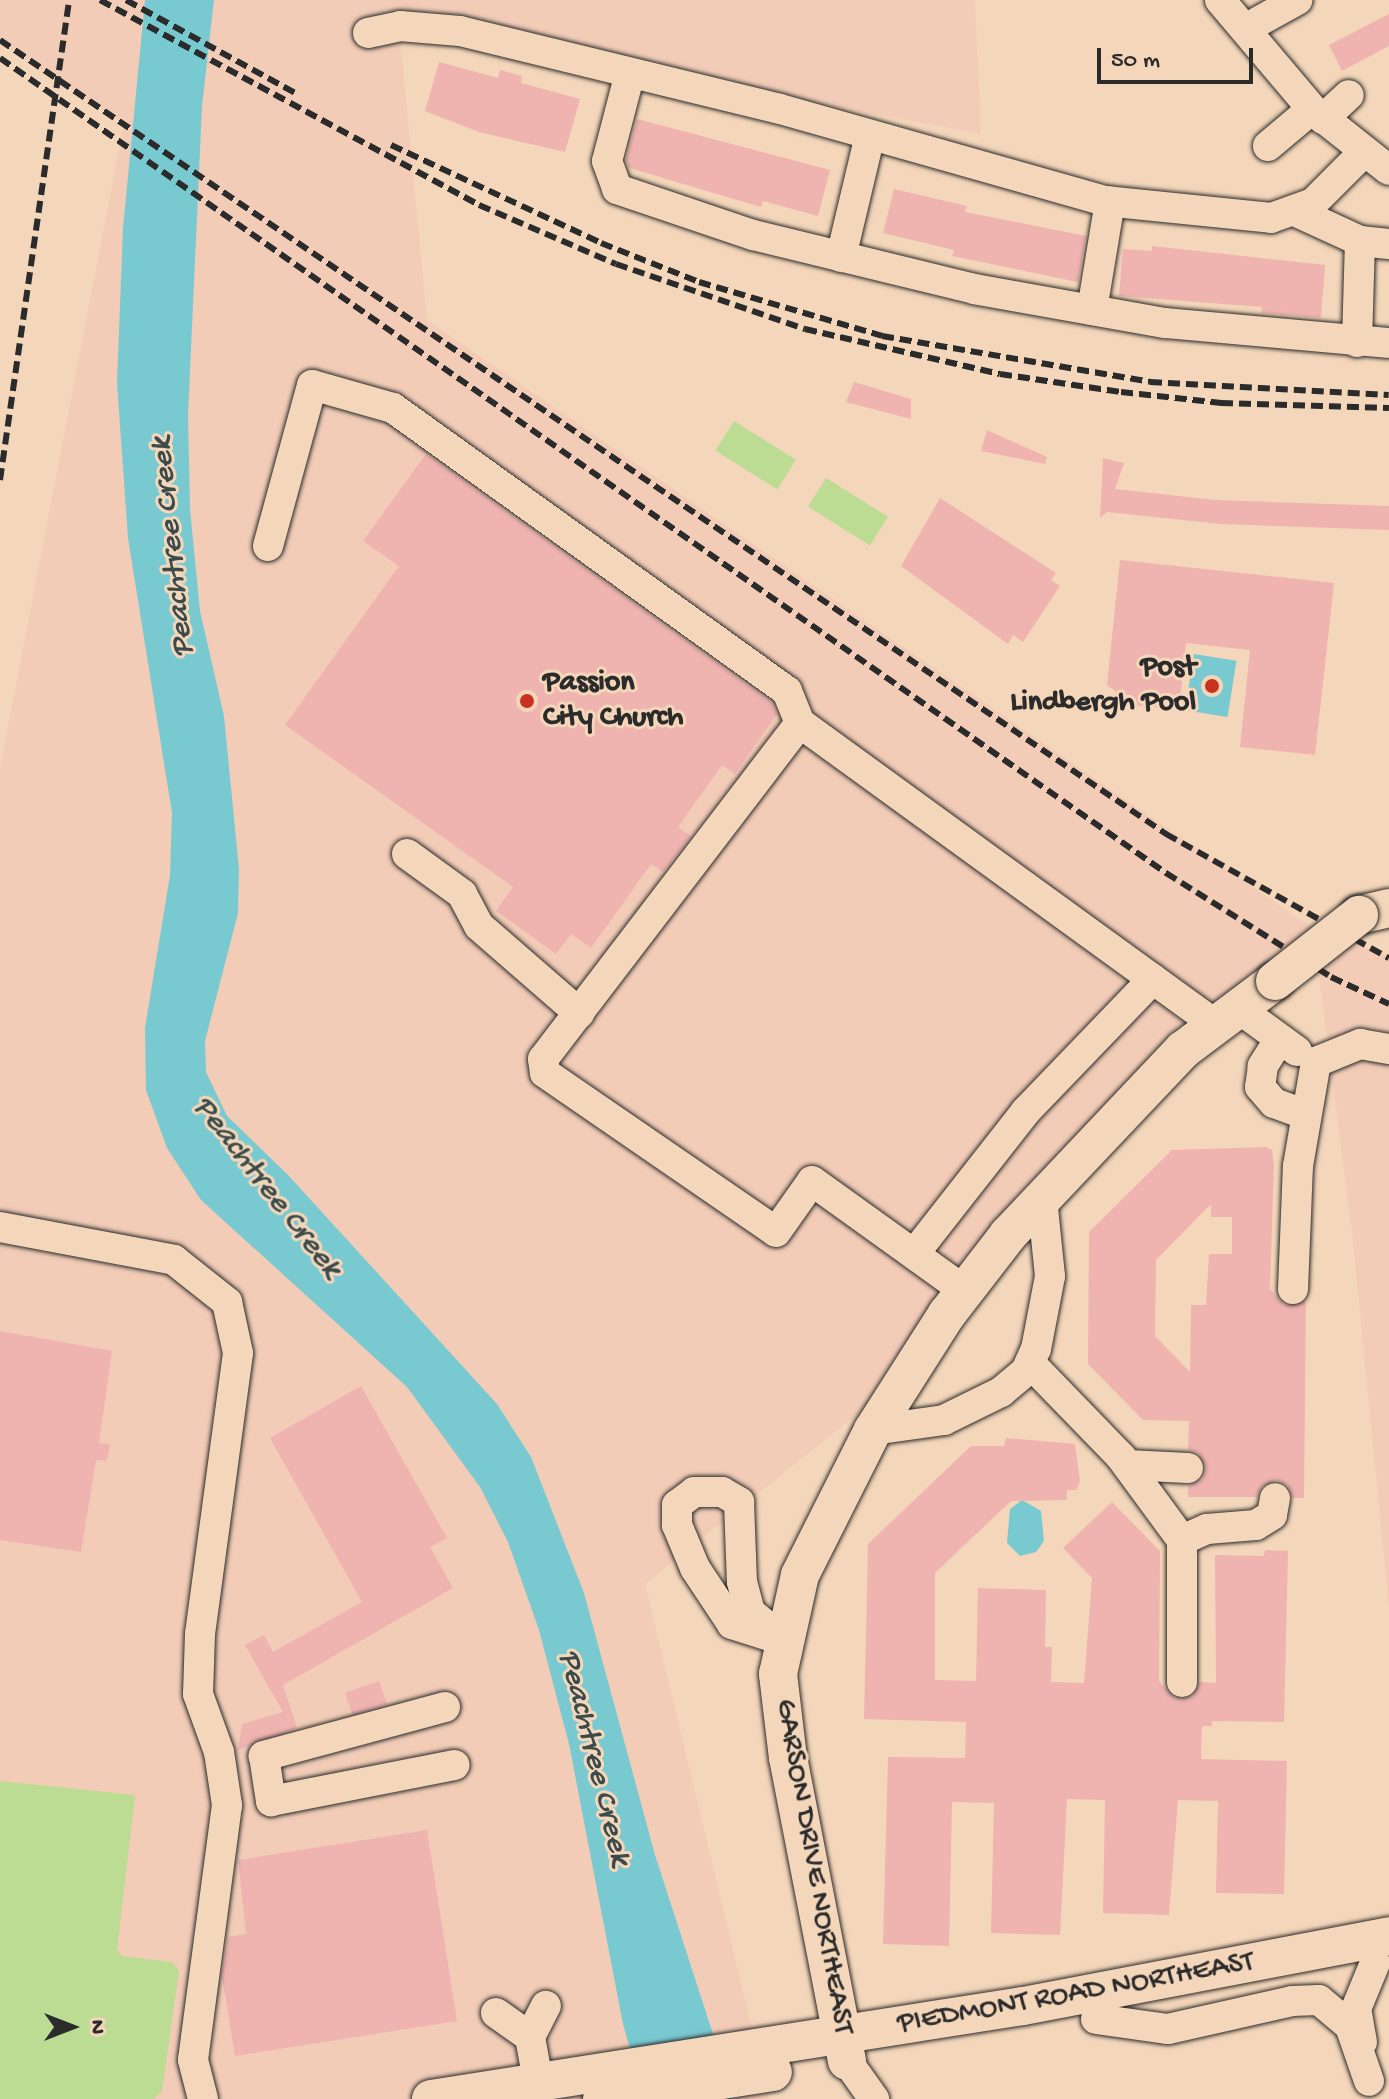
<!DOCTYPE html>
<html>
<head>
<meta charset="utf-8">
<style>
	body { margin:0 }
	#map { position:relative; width:1389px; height:2099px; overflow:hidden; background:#f4d7ba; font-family:"Gochi Hand",sans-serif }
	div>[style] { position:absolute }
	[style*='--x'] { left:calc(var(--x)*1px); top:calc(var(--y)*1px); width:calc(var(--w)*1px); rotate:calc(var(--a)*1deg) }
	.built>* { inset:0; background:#f2ccb7 }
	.green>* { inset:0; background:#bcdb93; transform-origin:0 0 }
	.water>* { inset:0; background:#79c9d1; transform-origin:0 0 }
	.building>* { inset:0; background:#efb3b0; transform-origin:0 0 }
	.roads { filter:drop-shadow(0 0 2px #2b2b2b) drop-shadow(0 0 2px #2b2b2b) }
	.minor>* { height:30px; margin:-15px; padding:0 15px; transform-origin:15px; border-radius:15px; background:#f4d7ba }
	.major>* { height:38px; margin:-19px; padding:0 19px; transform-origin:19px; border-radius:19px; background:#f4d7ba }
	.rail>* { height:6px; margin-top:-3px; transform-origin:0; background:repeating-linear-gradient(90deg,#2b2b2b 0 12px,transparent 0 18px) }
	.bridges { filter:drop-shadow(0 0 2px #2b2b2b) drop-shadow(0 0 2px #2b2b2b) }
	.major-bridge>* { height:38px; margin:-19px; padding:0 19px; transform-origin:19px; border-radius:19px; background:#f4d7ba }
	.dots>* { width:22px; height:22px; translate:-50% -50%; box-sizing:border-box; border:4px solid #f4d7ba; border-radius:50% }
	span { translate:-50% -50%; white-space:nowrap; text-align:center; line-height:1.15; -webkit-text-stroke:6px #f4d7ba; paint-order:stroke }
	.poi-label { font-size:30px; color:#2b2b2b; font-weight:700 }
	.right { translate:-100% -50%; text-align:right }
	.left { translate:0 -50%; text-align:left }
	.street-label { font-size:30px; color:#2b2b2b }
	.water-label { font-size:32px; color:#3b4b4c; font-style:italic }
	.north { position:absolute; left:32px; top:1987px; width:80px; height:80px; -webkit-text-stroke:6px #f4d7ba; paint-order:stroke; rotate:90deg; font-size:22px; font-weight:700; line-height:32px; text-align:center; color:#2b2b2b }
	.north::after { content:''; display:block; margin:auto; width:28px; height:36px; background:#2b2b2b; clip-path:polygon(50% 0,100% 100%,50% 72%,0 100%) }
	.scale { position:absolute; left:1097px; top:48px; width:156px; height:36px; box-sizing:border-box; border:4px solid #2b2b2b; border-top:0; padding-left:10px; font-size:24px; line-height:28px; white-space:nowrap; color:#2b2b2b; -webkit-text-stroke:6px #f4d7ba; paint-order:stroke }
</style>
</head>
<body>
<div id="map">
	<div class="built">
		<div style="clip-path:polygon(0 0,975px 0,981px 134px,399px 26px,427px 320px,1314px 929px,1389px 956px,1389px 1608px,1352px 1232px,1313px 930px,912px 1370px,645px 1584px,769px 2099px,0 2099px,0 768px,124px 123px,0 43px)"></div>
	</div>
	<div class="green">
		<div style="left:734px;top:421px;width:73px;height:35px;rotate:32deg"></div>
		<div style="left:826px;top:478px;width:73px;height:34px;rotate:32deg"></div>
		<div style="clip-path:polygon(0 1781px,135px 1795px,117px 1950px,122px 1956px,172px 1962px,179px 1971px,162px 2091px,154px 2099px,0 2099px)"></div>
	</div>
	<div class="water">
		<div style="clip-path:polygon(145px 0,214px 0,202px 106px,188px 415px,190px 509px,200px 611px,224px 716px,239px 869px,238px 913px,205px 1041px,206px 1072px,227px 1116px,288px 1175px,497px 1404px,531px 1457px,584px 1593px,655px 1855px,734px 2099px,644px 2099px,623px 2024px,569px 1744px,539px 1630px,508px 1542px,480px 1487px,407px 1387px,201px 1200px,167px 1148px,146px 1090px,145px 1028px,170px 875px,172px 813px,128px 538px,117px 383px,123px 228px)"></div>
		<div style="left:1194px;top:654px;width:43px;height:57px;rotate:9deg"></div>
		<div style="clip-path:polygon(1022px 1500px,1041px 1511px,1044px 1541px,1036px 1552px,1020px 1556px,1007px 1543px,1010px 1509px)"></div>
	</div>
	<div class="building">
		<div style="clip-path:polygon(1389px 14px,1389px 46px,1342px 71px,1329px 45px)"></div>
		<div style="clip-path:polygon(439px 62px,498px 78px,500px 70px,522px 76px,521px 83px,580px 99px,565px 152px,479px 132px,425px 111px)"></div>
		<div style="clip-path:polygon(637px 119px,830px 170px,818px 216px,763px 201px,761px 207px,629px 168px,626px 160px)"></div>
		<div style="clip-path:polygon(894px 189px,967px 206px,965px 212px,1086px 236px,1078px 282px,952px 256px,954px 250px,883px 233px)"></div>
		<div style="clip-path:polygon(1152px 246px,1325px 265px,1321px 318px,1261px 313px,1262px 307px,1119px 296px,1123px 249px,1152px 251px)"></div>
		<div style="clip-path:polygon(854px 382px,911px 399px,911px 419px,846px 402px)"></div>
		<div style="clip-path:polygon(987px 430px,1047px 457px,1045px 464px,981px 451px)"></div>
		<div style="clip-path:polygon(426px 454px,772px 703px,777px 714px,735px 774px,722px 765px,678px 827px,691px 836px,663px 872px,651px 864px,591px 948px,571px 934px,556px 954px,496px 911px,513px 887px,285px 725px,399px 566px,363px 541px)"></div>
		<div style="clip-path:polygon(1103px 458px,1124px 463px,1115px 489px,1215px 500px,1389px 506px,1389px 530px,1220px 524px,1107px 512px,1100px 518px)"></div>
		<div style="clip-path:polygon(940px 498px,1056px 573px,1051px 580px,1060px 586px,1023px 642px,1013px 635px,1008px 644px,901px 566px)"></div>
		<div style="clip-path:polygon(1120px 560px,1334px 583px,1315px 755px,1240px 747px,1250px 650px,1186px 643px,1179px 710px,1134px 705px,1107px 685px)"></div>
		<div style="clip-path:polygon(evenodd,1266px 1147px,1272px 1150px,1274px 1165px,1270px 1289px,1284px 1305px,1306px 1301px,1304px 1498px,1293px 1498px,1287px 1485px,1277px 1480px,1262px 1486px,1257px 1497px,1188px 1497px,1188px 1486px,1203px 1478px,1206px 1468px,1198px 1453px,1188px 1450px,1189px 1421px,1143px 1420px,1088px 1364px,1089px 1232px,1172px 1150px,1266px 1147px,1211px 1204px,1211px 1217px,1232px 1217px,1232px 1254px,1209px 1254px,1206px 1305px,1191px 1305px,1190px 1372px,1155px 1336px,1156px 1260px,1211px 1204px)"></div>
		<div style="clip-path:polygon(0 1331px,112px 1351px,99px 1443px,110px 1444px,107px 1461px,96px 1460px,81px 1552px,0 1540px)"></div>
		<div style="clip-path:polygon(361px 1386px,447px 1538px,430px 1547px,453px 1588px,283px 1685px,297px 1728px,238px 1750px,242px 1724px,283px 1712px,245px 1645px,264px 1635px,273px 1652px,362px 1602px,270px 1438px)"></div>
		<div style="clip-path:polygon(1006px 1438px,1075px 1444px,1080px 1481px,1076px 1490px,1067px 1490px,1067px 1500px,1011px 1501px,935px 1573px,935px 1680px,976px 1681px,978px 1588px,1046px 1590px,1045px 1647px,1052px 1647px,1051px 1682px,1084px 1683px,1092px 1578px,1063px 1548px,1112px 1502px,1160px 1551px,1159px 1681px,1174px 1698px,1192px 1697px,1200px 1682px,1216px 1683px,1215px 1555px,1264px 1556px,1265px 1550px,1288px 1551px,1284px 1722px,1212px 1721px,1212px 1726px,1202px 1726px,1201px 1759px,1287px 1761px,1284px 1894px,1216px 1893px,1218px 1801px,1178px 1800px,1169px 1915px,1103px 1913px,1105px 1800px,1067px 1799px,1060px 1935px,991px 1933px,994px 1803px,952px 1802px,949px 1946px,883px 1944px,888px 1757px,965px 1758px,966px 1722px,864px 1719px,868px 1544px,971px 1446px,1004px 1446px)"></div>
		<div style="left:379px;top:1681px;width:24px;height:36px;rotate:71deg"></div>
		<div style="clip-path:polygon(427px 1830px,457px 2021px,235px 2056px,222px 1977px,228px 1937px,246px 1934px,238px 1860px)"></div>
	</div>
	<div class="roads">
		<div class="minor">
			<div style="--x:1220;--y:0;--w:143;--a:49.8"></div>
			<div style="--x:1312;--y:109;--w:98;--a:38.4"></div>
			<div style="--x:1245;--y:29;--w:60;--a:-29.1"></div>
			<div style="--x:368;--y:33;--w:33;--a:-12"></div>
			<div style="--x:400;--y:26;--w:60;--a:4.8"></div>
			<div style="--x:460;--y:31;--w:329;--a:13.7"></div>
			<div style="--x:780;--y:109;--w:338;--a:15.8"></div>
			<div style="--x:1105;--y:201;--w:167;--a:5.8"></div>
			<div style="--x:1271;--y:218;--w:45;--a:-19.7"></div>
			<div style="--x:1313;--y:203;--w:69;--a:-45"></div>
			<div style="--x:630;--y:73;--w:91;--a:104.6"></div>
			<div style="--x:607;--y:161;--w:30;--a:70"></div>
			<div style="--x:617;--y:189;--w:144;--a:18.7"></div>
			<div style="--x:753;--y:235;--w:228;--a:13.7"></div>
			<div style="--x:974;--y:289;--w:194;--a:10.1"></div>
			<div style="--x:1165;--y:323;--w:225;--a:5.1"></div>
			<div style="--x:1323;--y:119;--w:35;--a:-43"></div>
			<div style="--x:1268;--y:146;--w:57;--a:-40.1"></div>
			<div style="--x:1297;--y:212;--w:69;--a:24.7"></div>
			<div style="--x:1360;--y:241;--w:29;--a:6"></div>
			<div style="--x:841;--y:257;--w:125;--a:-76.6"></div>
			<div style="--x:1092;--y:310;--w:110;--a:-80.6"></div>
			<div style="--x:1357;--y:342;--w:101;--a:-88.3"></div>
			<div style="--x:268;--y:546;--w:167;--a:-74.7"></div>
			<div style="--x:312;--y:385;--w:84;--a:15.9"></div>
			<div style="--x:393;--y:408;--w:485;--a:35.7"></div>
			<div style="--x:787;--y:691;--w:35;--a:68"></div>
			<div style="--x:800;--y:723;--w:514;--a:35.98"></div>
			<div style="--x:800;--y:723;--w:423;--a:127.4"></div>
			<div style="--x:543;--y:1059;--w:14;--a:82"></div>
			<div style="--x:545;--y:1073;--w:280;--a:34.5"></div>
			<div style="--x:776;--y:1232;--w:62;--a:-54.8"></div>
			<div style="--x:812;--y:1181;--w:188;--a:35.7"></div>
			<div style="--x:407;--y:854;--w:68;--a:36"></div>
			<div style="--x:462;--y:894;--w:36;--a:62"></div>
			<div style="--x:479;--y:926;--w:133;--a:41"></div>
			<div style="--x:1238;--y:1008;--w:73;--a:36.1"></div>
			<div style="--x:1279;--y:1040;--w:31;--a:122"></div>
			<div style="--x:1263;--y:1066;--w:21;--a:98"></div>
			<div style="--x:1260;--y:1087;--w:21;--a:49"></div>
			<div style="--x:1274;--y:1103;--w:33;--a:20"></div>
			<div style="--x:1316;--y:1062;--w:48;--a:-22.2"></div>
			<div style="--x:1360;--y:1044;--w:29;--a:10"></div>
			<div style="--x:0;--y:1227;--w:177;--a:10.7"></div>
			<div style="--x:174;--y:1260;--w:68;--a:38.4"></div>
			<div style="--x:227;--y:1302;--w:52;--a:77.8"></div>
			<div style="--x:238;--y:1353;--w:284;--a:97.7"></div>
			<div style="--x:200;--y:1634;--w:60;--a:91.9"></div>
			<div style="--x:198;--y:1694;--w:62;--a:70.1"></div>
			<div style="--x:219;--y:1752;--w:54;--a:81.4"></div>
			<div style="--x:227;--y:1805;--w:257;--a:97.6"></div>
			<div style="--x:193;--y:2060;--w:40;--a:75.6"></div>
			<div style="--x:914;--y:1254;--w:182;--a:-51.9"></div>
			<div style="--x:1026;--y:1111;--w:183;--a:-46.1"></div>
			<div style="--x:1293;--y:1289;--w:123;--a:-87.7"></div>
			<div style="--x:1298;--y:1166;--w:106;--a:-80.2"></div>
			<div style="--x:1030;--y:1363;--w:131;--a:45.9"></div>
			<div style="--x:1121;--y:1457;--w:103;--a:53.7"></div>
			<div style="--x:1182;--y:1540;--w:142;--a:90"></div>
			<div style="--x:873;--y:1430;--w:72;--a:-8"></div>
			<div style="--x:944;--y:1420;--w:64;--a:-26.2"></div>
			<div style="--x:1001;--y:1392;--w:33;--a:-40"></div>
			<div style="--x:1026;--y:1371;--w:24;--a:-66"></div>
			<div style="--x:1036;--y:1349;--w:74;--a:-79.1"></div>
			<div style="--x:1050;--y:1276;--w:77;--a:-95.9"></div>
			<div style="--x:1127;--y:1465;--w:61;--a:2.8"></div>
			<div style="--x:694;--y:1492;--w:28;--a:0"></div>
			<div style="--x:722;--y:1492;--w:20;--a:30"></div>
			<div style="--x:739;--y:1502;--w:80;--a:87.9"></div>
			<div style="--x:742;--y:1582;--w:31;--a:75"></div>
			<div style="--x:750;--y:1612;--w:45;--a:39.6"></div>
			<div style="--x:785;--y:1641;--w:56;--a:-162.2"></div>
			<div style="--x:732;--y:1624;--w:67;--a:-123.5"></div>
			<div style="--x:695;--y:1568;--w:47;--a:-112.7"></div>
			<div style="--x:677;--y:1525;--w:20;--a:-90"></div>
			<div style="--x:677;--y:1505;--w:21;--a:-37"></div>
			<div style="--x:1182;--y:1540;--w:27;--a:-24"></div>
			<div style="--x:1207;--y:1529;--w:49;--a:-4.7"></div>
			<div style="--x:1256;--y:1525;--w:19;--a:-32"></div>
			<div style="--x:1272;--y:1515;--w:17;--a:-80"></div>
			<div style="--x:445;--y:1707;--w:188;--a:164.9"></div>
			<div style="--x:264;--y:1756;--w:46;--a:81.2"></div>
			<div style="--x:271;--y:1801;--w:187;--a:-11.1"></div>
			<div style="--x:496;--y:2013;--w:42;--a:35.2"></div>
			<div style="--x:1096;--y:2019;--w:73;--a:7.9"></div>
			<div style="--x:1168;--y:2029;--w:127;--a:-12.7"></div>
			<div style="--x:1292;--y:2001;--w:27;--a:-2"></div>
			<div style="--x:1319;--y:2000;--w:40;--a:40"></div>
			<div style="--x:1350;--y:2026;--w:58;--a:70.9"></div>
			<div style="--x:1362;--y:2042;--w:34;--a:-100"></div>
			<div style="--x:1356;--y:2009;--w:50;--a:-67.6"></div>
			<div style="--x:847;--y:2061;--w:47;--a:54.6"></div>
			<div style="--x:538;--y:2081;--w:45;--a:-100.3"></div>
			<div style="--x:530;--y:2037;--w:35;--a:-63"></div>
		</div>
		<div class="major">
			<div style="--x:1359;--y:915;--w:31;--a:-13"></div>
			<div style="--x:847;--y:2061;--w:309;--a:-101"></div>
			<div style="--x:788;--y:1758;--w:85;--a:-96.8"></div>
			<div style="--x:778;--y:1674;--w:101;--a:-77.5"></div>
			<div style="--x:800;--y:1575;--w:162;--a:-63.3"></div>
			<div style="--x:873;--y:1430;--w:138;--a:-57.5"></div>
			<div style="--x:947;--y:1314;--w:100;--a:-52.3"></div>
			<div style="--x:1008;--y:1235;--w:255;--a:-46.6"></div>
			<div style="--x:1183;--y:1050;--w:115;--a:-36.9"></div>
			<div style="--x:431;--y:2099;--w:599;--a:-8.93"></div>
			<div style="--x:1023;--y:2006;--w:373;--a:-10.8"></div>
			<div style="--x:602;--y:2099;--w:173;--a:-9"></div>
		</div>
	</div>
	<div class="rail">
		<div style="--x:100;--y:0;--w:431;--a:28.4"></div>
		<div style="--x:479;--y:205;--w:149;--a:23.3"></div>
		<div style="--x:616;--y:264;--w:200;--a:19"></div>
		<div style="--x:805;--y:329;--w:200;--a:13"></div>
		<div style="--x:1000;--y:374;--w:122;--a:8.5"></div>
		<div style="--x:1121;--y:392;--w:101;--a:6.3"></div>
		<div style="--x:1221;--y:403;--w:168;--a:1.7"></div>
		<div style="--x:126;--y:0;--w:197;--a:28.8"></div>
		<div style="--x:0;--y:40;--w:1411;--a:34.25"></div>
		<div style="--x:1166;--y:834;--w:255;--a:29.1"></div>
		<div style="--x:0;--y:58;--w:1423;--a:34.95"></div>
		<div style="--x:1166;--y:873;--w:195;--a:32.2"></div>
		<div style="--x:1331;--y:977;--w:64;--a:25"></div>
		<div style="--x:391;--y:145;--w:232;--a:25"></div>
		<div style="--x:601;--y:243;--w:105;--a:21.7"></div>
		<div style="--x:699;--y:282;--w:191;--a:16.4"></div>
		<div style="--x:882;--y:336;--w:272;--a:9.7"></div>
		<div style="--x:1150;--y:382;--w:239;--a:3.1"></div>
		<div style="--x:0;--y:480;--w:485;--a:-81.8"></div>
	</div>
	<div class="bridges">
		<div class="major-bridge">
			<div style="--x:1275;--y:981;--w:107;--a:-38.2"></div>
		</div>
	</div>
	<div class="dots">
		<div style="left:1212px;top:686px;background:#c8321e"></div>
		<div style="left:527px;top:701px;background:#c8321e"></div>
	</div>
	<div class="poi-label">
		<span class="right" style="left:1196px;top:686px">Post<br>Lindbergh Pool</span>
		<span class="left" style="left:543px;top:701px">Passion<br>City Church</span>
	</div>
	<div class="street-label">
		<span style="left:812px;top:1867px;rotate:80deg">GARSON DRIVE NORTHEAST</span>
		<span style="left:1076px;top:1995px;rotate:-10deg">PIEDMONT ROAD NORTHEAST</span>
	</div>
	<div class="water-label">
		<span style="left:174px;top:547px;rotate:-96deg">Peachtree Creek</span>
		<span style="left:266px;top:1188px;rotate:52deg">Peachtree Creek</span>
		<span style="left:593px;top:1758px;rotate:76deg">Peachtree Creek</span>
	</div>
	<div class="north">N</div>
	<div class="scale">50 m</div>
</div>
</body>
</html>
